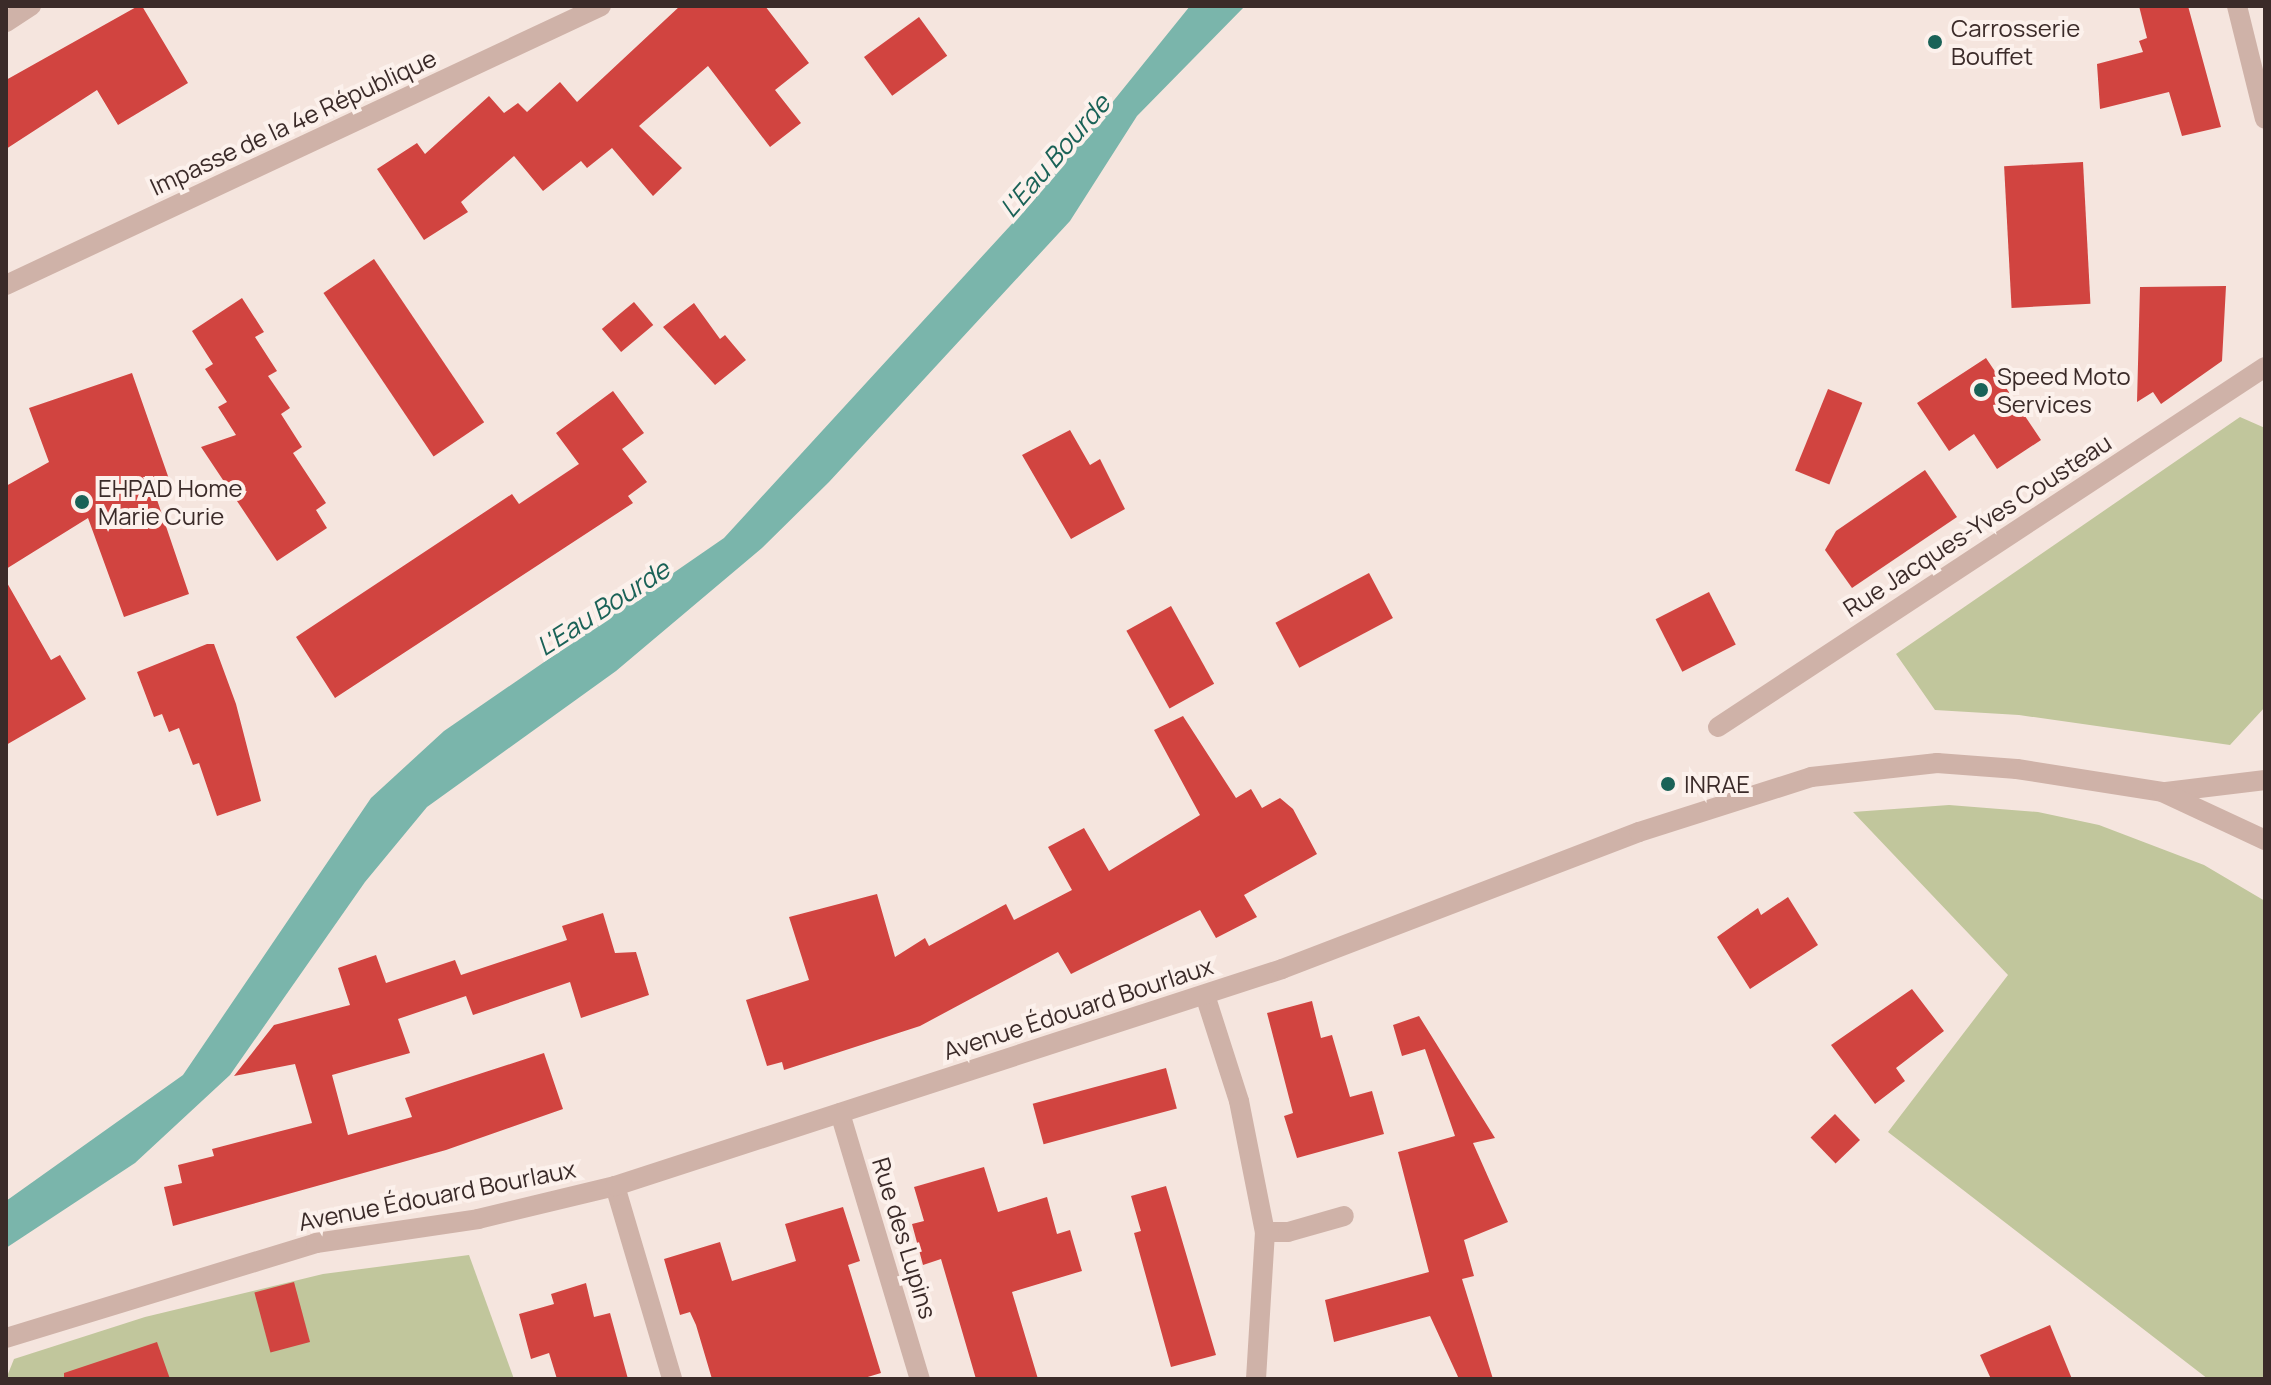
<!DOCTYPE html>
<html>
<head>
<meta charset="utf-8">
<style>
	body { margin:0 }
	#map { position:relative; width:2271px; height:1385px; overflow:hidden; background:#f5e5de; font-family:Manrope,sans-serif }
	div>[style] { position:absolute }
	[style*='--x'] { left:calc(var(--x)*1px); top:calc(var(--y)*1px); width:calc(var(--w)*1px); rotate:calc(var(--a)*1deg) }
	.green>* { inset:0; background:#c1c69c }
	.water>* { inset:0; background:#7ab5ab }
	.building>* { inset:0; background:#d14440; transform-origin:0 0 }
	.minor>* { height:20px; margin:-10px; padding:0 10px; transform-origin:10px; border-radius:10px; background:#cfb2a8 }
	.tertiary>* { height:20px; margin:-10px; padding:0 10px; transform-origin:10px; border-radius:10px; background:#cfb2a8 }
	.dots>* { width:22px; height:22px; translate:-50% -50%; box-sizing:border-box; border:4px solid #fcf1ec; border-radius:50% }
	span { translate:-50% -50%; white-space:nowrap; text-align:center; line-height:1.15; -webkit-text-stroke:8px #fcf1ec; paint-order:stroke }
	.poi-label { font-size:24px; color:#3b2b29 }
	.left { translate:0 -50%; text-align:left }
	.street-label { font-size:24px; color:#3b2b29 }
	.water-label { font-size:26px; color:#1a6257; font-style:italic }
	.frame { position:absolute; inset:0; border:8px solid #3b2b29; pointer-events:none }
</style>
</head>
<body>
<div id="map">
	<div class="green">
		<div style="clip-path:polygon(2240px 417px,2265px 428px,2265px 707px,2230px 745px,2019px 715px,1935px 710px,1896px 654px)"></div>
		<div style="clip-path:polygon(1949px 805px,2038px 812px,2099px 825px,2204px 865px,2265px 901px,2265px 1379px,2208px 1379px,1888px 1132px,2008px 975px,1853px 812px)"></div>
		<div style="clip-path:polygon(469px 1255px,514px 1379px,6px 1379px,14px 1359px,145px 1317px,323px 1274px)"></div>
	</div>
	<div class="water">
		<div style="clip-path:polygon(1190px 6px,1245px 6px,1137px 116px,1070px 221px,829px 482px,762px 548px,616px 671px,427px 807px,365px 882px,230px 1075px,135px 1163px,6px 1248px,6px 1201px,183px 1075px,371px 798px,444px 731px,724px 538px,1031px 203px)"></div>
	</div>
	<div class="building">
		<div style="clip-path:polygon(138px 6px,142px 6px,188px 83px,118px 125px,97px 90px,6px 149px,6px 80px)"></div>
		<div style="clip-path:polygon(680px 6px,765px 6px,809px 63px,775px 90px,801px 123px,770px 147px,708px 66px,639px 126px,682px 168px,653px 196px,612px 148px,587px 168px,581px 161px,543px 191px,514px 156px,461px 202px,468px 212px,424px 240px,377px 169px,417px 143px,425px 154px,489px 96px,504px 113px,518px 103px,527px 112px,560px 82px,577px 102px)"></div>
		<div style="clip-path:polygon(2139px 6px,2188px 6px,2221px 127px,2182px 136px,2169px 92px,2100px 109px,2097px 64px,2143px 52px,2139px 41px,2147px 38px)"></div>
		<div style="left:919px;top:17px;width:48px;height:68px;rotate:54deg"></div>
		<div style="left:2083px;top:162px;width:142px;height:79px;rotate:87deg"></div>
		<div style="left:374px;top:259px;width:197px;height:61px;rotate:56deg"></div>
		<div style="clip-path:polygon(2226px 286px,2222px 361px,2161px 404px,2153px 392px,2137px 402px,2140px 287px)"></div>
		<div style="clip-path:polygon(242px 298px,264px 332px,255px 337px,277px 371px,268px 376px,290px 408px,281px 414px,302px 447px,293px 453px,326px 503px,316px 510px,327px 528px,277px 561px,201px 447px,236px 435px,218px 407px,227px 402px,205px 369px,213px 364px,192px 331px)"></div>
		<div style="left:634px;top:302px;width:30px;height:42px;rotate:50deg"></div>
		<div style="clip-path:polygon(694px 303px,720px 339px,725px 335px,746px 360px,715px 385px,663px 327px)"></div>
		<div style="clip-path:polygon(1986px 358px,2041px 440px,1997px 469px,1974px 434px,1949px 451px,1917px 403px)"></div>
		<div style="clip-path:polygon(132px 373px,169px 479px,152px 485px,189px 594px,124px 617px,88px 518px,6px 569px,6px 486px,49px 462px,29px 408px)"></div>
		<div style="left:1828px;top:389px;width:37px;height:88px;rotate:22deg"></div>
		<div style="clip-path:polygon(613px 391px,644px 433px,622px 449px,647px 482px,628px 496px,633px 503px,335px 698px,296px 637px,512px 494px,519px 504px,579px 464px,556px 433px)"></div>
		<div style="clip-path:polygon(1070px 430px,1090px 465px,1100px 459px,1125px 509px,1071px 539px,1022px 455px)"></div>
		<div style="clip-path:polygon(1925px 470px,1957px 517px,1852px 588px,1825px 550px,1836px 531px)"></div>
		<div style="left:1369px;top:573px;width:51px;height:106px;rotate:62deg"></div>
		<div style="clip-path:polygon(6px 581px,51px 660px,60px 655px,86px 699px,6px 745px)"></div>
		<div style="left:1709px;top:592px;width:59px;height:60px;rotate:63deg"></div>
		<div style="left:1171px;top:606px;width:89px;height:51px;rotate:61deg"></div>
		<div style="clip-path:polygon(207px 644px,214px 644px,236px 704px,261px 801px,217px 816px,199px 763px,193px 765px,179px 728px,169px 732px,162px 714px,154px 717px,137px 672px)"></div>
		<div style="clip-path:polygon(1183px 716px,1236px 798px,1251px 789px,1262px 808px,1280px 798px,1293px 809px,1317px 854px,1244px 895px,1257px 917px,1216px 938px,1200px 910px,1071px 974px,1058px 952px,920px 1026px,784px 1070px,782px 1062px,767px 1066px,746px 1000px,809px 980px,789px 917px,877px 894px,895px 957px,925px 938px,929px 946px,1006px 904px,1014px 920px,1072px 890px,1048px 847px,1084px 828px,1109px 871px,1200px 815px,1154px 730px)"></div>
		<div style="clip-path:polygon(1788px 897px,1818px 945px,1750px 989px,1717px 937px,1758px 908px,1761px 915px)"></div>
		<div style="clip-path:polygon(603px 913px,615px 953px,636px 952px,649px 995px,581px 1018px,570px 982px,473px 1015px,466px 996px,398px 1019px,410px 1053px,332px 1075px,348px 1135px,412px 1117px,405px 1098px,544px 1053px,563px 1109px,446px 1150px,173px 1226px,164px 1187px,182px 1183px,178px 1165px,214px 1156px,212px 1149px,312px 1123px,295px 1064px,234px 1076px,274px 1025px,350px 1005px,338px 968px,376px 955px,386px 983px,455px 960px,461px 975px,567px 940px,562px 926px)"></div>
		<div style="clip-path:polygon(1912px 989px,1944px 1031px,1896px 1068px,1905px 1081px,1875px 1104px,1831px 1045px)"></div>
		<div style="clip-path:polygon(1312px 1001px,1321px 1038px,1332px 1035px,1350px 1097px,1372px 1091px,1384px 1134px,1297px 1158px,1284px 1116px,1293px 1113px,1267px 1013px)"></div>
		<div style="clip-path:polygon(1419px 1016px,1495px 1138px,1473px 1143px,1508px 1222px,1464px 1240px,1474px 1276px,1462px 1279px,1493px 1379px,1459px 1379px,1430px 1316px,1334px 1342px,1325px 1300px,1429px 1272px,1398px 1152px,1455px 1136px,1425px 1049px,1402px 1056px,1393px 1025px)"></div>
		<div style="left:1166px;top:1068px;width:42px;height:138px;rotate:75deg"></div>
		<div style="left:1835px;top:1114px;width:36px;height:34px;rotate:46deg"></div>
		<div style="clip-path:polygon(984px 1167px,998px 1212px,1047px 1197px,1057px 1234px,1070px 1230px,1082px 1271px,1012px 1292px,1038px 1379px,976px 1379px,941px 1259px,923px 1265px,912px 1224px,924px 1221px,914px 1187px)"></div>
		<div style="clip-path:polygon(1166px 1186px,1216px 1355px,1171px 1367px,1134px 1233px,1141px 1231px,1131px 1196px)"></div>
		<div style="clip-path:polygon(843px 1207px,860px 1261px,848px 1265px,881px 1373px,861px 1379px,712px 1379px,696px 1325px,690px 1312px,680px 1315px,664px 1259px,720px 1242px,732px 1281px,796px 1261px,785px 1224px)"></div>
		<div style="left:294px;top:1282px;width:62px;height:41px;rotate:75deg"></div>
		<div style="clip-path:polygon(586px 1283px,594px 1317px,610px 1313px,628px 1379px,557px 1379px,549px 1353px,531px 1359px,519px 1314px,554px 1304px,551px 1294px)"></div>
		<div style="clip-path:polygon(2050px 1325px,2072px 1379px,1991px 1379px,1980px 1355px)"></div>
		<div style="clip-path:polygon(157px 1342px,170px 1379px,64px 1379px,64px 1373px)"></div>
	</div>
	<div class="minor">
		<div style="--x:2237;--y:6;--w:116;--a:76.1"></div>
		<div style="--x:6;--y:22;--w:30;--a:-33"></div>
		<div style="--x:6;--y:285;--w:657;--a:-25.12"></div>
		<div style="--x:1718;--y:727;--w:655;--a:-33.35"></div>
		<div style="--x:1205;--y:995;--w:111;--a:72.2"></div>
		<div style="--x:1239;--y:1101;--w:134;--a:78.8"></div>
		<div style="--x:1265;--y:1232;--w:147;--a:93.5"></div>
		<div style="--x:840;--y:1113;--w:278;--a:73.3"></div>
		<div style="--x:615;--y:1186;--w:201;--a:73.5"></div>
		<div style="--x:1265;--y:1232;--w:23;--a:0"></div>
		<div style="--x:1288;--y:1232;--w:58;--a:-15.9"></div>
	</div>
	<div class="tertiary">
		<div style="--x:2166;--y:792;--w:100;--a:-6.9"></div>
		<div style="--x:6;--y:1338;--w:324;--a:-17"></div>
		<div style="--x:316;--y:1243;--w:164;--a:-8.4"></div>
		<div style="--x:478;--y:1219;--w:141;--a:-13.5"></div>
		<div style="--x:615;--y:1186;--w:701;--a:-18.02"></div>
		<div style="--x:1282;--y:969;--w:382;--a:-21"></div>
		<div style="--x:1639;--y:832;--w:181;--a:-17.7"></div>
		<div style="--x:1811;--y:777;--w:127;--a:-6.3"></div>
		<div style="--x:1937;--y:763;--w:80;--a:4.3"></div>
		<div style="--x:2017;--y:769;--w:147;--a:9"></div>
		<div style="--x:2162;--y:792;--w:114;--a:25"></div>
	</div>
	<div class="dots">
		<div style="left:1935px;top:42px;background:#1a6257"></div>
		<div style="left:1981px;top:390px;background:#1a6257"></div>
		<div style="left:82px;top:502px;background:#1a6257"></div>
		<div style="left:1668px;top:784px;background:#1a6257"></div>
	</div>
	<div class="poi-label">
		<span class="left" style="left:1951px;top:42px">Carrosserie<br>Bouffet</span>
		<span class="left" style="left:1997px;top:390px">Speed Moto<br>Services</span>
		<span class="left" style="left:98px;top:502px">EHPAD Home<br>Marie Curie</span>
		<span class="left" style="left:1684px;top:784px">INRAE</span>
	</div>
	<div class="street-label">
		<span style="left:293px;top:122px;rotate:-25deg">Impasse de la 4e République</span>
		<span style="left:1977px;top:525px;rotate:-33deg">Rue Jacques-Yves Cousteau</span>
		<span style="left:1078px;top:1008px;rotate:-18deg">Avenue Édouard Bourlaux</span>
		<span style="left:437px;top:1195px;rotate:-11deg">Avenue Édouard Bourlaux</span>
		<span style="left:905px;top:1238px;rotate:73deg">Rue des Lupins</span>
	</div>
	<div class="water-label">
		<span style="left:1055px;top:156px;rotate:-49deg">L'Eau Bourde</span>
		<span style="left:603px;top:608px;rotate:-33deg">L'Eau Bourde</span>
	</div>
	<div class="frame"></div>
</div>
</body>
</html>
